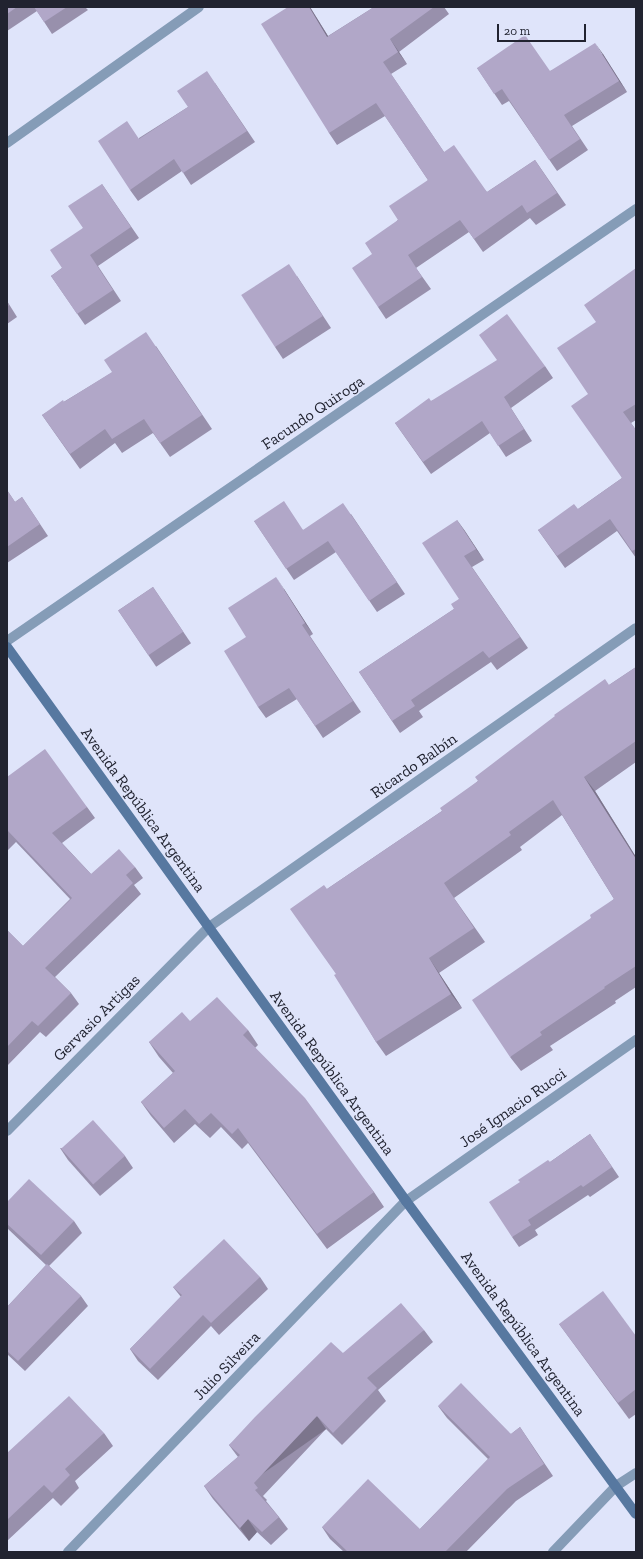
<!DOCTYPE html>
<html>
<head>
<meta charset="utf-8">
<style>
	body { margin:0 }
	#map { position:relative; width:643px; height:1559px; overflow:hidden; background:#dfe4fa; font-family:"Zilla Slab",serif }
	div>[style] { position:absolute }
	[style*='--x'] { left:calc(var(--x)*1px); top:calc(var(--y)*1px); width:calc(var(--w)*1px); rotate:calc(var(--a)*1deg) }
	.minor>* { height:10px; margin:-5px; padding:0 5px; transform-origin:5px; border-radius:5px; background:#859cb7 }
	.secondary>* { height:10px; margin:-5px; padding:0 5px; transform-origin:5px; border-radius:5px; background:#5778a0 }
	.wall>* { inset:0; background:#9890ac; transform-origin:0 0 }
	.shaded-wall>* { inset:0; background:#7c758c; transform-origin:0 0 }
	.building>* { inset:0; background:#b1a7c8; transform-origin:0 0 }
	span { translate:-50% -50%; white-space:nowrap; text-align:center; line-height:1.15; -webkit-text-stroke:3px #dfe4fa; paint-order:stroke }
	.street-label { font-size:16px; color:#212330 }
	.frame { position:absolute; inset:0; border:8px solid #212330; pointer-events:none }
	.scale { position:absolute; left:497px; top:24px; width:89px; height:18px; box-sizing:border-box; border:2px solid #212330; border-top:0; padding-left:5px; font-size:12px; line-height:14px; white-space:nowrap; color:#212330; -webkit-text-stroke:3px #dfe4fa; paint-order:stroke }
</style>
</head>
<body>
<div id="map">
	<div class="minor">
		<div style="--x:7;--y:143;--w:235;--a:-35.3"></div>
		<div style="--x:7;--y:641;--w:763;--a:-34.48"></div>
		<div style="--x:7;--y:1131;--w:287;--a:-45.3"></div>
		<div style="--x:209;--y:927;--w:521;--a:-35"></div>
		<div style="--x:68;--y:1552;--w:487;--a:-46.1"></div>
		<div style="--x:406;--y:1201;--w:281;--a:-35"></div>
		<div style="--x:553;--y:1552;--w:91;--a:-46.3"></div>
		<div style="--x:616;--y:1486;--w:24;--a:-33"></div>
	</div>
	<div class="secondary">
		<div style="--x:7;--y:647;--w:683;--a:54.24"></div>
		<div style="--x:406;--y:1201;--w:388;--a:53.7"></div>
	</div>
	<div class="wall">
		<div style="clip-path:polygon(7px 7px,87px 7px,86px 8px,88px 10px,52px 34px,37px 11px,7px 31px)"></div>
		<div style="clip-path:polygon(288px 7px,310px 7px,328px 36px,374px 7px,444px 7px,449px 14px,399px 52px,407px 64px,391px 74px,444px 152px,487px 192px,535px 160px,566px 205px,536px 225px,530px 218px,483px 252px,469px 232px,416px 268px,431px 289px,386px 319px,378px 307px,372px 254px,428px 180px,385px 116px,337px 145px,329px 133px)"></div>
		<div style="clip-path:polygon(603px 54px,627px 92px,572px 126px,588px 150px,557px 171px,509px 101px,502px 105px,477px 68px,550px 71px)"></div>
		<div style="clip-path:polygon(215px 83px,255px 142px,191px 185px,182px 171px,138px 201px,130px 190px,139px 138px,188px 107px)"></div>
		<div style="clip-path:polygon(102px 184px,139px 238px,98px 266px,121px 301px,85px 325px,51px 276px,62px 268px,83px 228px)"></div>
		<div style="clip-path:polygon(636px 268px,636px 420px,631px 423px,636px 430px,636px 558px,617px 531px,565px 568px,538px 530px,578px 509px,622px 478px,588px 394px,596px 322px)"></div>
		<div style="clip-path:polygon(297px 276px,331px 328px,283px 359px,275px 347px)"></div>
		<div style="clip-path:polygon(7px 301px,17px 317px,7px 324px)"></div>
		<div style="clip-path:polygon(156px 346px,212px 429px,170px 457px,153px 433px,122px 453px,115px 443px,80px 469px,42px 415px)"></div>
		<div style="clip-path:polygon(545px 366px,553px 378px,511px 408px,532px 441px,506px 457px,490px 433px,431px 474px,395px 423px,431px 401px)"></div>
		<div style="clip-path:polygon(7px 490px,15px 502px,22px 497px,48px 536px,7px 563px)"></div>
		<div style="clip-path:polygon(351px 514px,405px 594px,377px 612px,336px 552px,294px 580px,254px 521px,304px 530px)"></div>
		<div style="clip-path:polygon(457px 520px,484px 560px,472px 567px,528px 648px,497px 670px,491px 662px,419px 711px,423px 717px,400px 733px,359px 672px,454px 609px,459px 599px)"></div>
		<div style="left:153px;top:587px;width:68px;height:42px;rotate:56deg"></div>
		<div style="clip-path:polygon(284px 589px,313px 634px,310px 636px,361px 712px,323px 738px,297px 699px,266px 718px,258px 707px,246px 637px)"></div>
		<div style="clip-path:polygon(636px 667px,636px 762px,595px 791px,636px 857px,636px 987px,615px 1001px,616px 1003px,550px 1046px,553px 1050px,521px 1071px,510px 1057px,591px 918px,614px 899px,562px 815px,520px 847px,522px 850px,454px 898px,485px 942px,439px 973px,462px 1008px,386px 1056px,376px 1042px,336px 974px,327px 889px,442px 811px,478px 781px,609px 685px)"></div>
		<div style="clip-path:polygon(7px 777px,87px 807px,95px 818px,62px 843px,91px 874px,135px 867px,143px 878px,134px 885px,141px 894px,55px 977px,71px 993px,79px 1004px,46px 1037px,40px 1032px,7px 1066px,7px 930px,23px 946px,70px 899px,16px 842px,7px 851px)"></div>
		<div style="clip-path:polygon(190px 1021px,248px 1030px,258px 1045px,255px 1048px,374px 1192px,384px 1207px,327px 1249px,248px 1143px,242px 1149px,221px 1127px,210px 1138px,195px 1124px,174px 1143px,151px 1116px,141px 1102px,173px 1073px,159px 1057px,149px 1042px)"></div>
		<div style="clip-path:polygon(590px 1134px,619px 1177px,590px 1197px,588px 1195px,535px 1230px,538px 1235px,519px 1247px,512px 1237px,550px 1162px)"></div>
		<div style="clip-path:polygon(60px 1148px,125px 1156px,133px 1168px,100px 1196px,68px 1160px)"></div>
		<div style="clip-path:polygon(7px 1202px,74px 1221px,82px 1233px,49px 1266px,81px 1296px,88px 1306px,25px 1371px,7px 1354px,7px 1307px,46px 1265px,7px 1228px)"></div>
		<div style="clip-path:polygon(260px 1277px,268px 1289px,219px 1335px,211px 1326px,158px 1380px,138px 1361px,130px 1349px,181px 1297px,173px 1287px)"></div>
		<div style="clip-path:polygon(559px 1324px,636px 1336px,636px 1414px,629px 1419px)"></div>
		<div style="clip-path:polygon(424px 1330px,433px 1342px,378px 1390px,386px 1401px,342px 1445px,326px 1429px,263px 1496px,267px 1500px,266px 1501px,279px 1517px,288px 1529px,271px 1545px,257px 1532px,249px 1541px,213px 1499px,204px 1486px,238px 1457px,229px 1445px,343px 1353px)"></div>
		<div style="clip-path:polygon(438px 1406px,511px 1434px,520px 1427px,553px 1476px,516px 1501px,466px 1552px,344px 1552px,330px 1539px,322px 1527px,420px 1529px,488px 1459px,447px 1418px)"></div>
		<div style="clip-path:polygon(104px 1433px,113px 1446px,75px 1481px,79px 1488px,61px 1506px,53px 1498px,7px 1541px,7px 1453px)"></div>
	</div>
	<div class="shaded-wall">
		<div style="clip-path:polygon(309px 7px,310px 7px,336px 49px,327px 37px)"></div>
		<div style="clip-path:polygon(390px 39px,399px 52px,407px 64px,398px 52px)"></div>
		<div style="clip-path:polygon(595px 43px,603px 54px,627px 92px,619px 81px)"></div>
		<div style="clip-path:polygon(457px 520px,465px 531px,484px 560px,476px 549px)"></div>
		<div style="clip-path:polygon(276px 577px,284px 589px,313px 634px,305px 623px)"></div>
		<div style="clip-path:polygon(584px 777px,595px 791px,636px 857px,636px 859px)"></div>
		<div style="clip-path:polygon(429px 958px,439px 973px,462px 1008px,451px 994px)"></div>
		<div style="left:317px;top:1416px;width:16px;height:92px;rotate:55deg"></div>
		<div style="clip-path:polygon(248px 1519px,257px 1532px,249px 1541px,240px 1528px)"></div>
	</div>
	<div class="building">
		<div style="clip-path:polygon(7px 7px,17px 7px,7px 14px)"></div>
		<div style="clip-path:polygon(34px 7px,67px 7px,44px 22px)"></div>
		<div style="clip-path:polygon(288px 7px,309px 7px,327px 37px,374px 7px,434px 7px,390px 39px,398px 52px,383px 62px,444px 152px,454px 145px,487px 192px,535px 160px,557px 193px,527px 213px,522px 205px,474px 239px,460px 220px,408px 255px,422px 277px,378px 307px,352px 268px,372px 254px,365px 243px,398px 220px,389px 206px,428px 180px,376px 103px,329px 133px,261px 24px)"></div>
		<div style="clip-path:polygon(525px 35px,550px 71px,595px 43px,619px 81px,564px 115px,580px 139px,549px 160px,502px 89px,494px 94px,477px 68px)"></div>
		<div style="clip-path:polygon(207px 71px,247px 131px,183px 173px,174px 159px,130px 190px,98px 141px,127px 121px,139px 139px,188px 107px,177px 91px)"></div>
		<div style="clip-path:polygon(102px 184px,131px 227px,90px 255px,113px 290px,77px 314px,51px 276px,62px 268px,50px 250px,83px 228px,68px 206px)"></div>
		<div style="left:289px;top:264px;width:62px;height:57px;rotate:57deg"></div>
		<div style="clip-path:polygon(636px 268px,636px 404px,623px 412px,636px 430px,636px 549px,632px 551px,610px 519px,557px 556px,538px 530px,574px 504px,578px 509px,622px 478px,571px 406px,588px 394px,557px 348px,596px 322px,584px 305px)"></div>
		<div style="clip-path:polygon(7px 302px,9px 305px,7px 307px)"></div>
		<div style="clip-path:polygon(507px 314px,545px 366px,504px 397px,524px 429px,498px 446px,482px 421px,423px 462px,395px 423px,429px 398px,431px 401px,497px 360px,479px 335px)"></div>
		<div style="clip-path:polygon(146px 332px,202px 415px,160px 443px,144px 419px,112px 439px,105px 429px,70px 454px,42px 415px,63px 400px,64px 402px,112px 372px,104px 360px)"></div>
		<div style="clip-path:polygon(7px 490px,15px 502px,22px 497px,40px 524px,7px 547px)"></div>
		<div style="clip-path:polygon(284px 501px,303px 530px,343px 503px,397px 582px,369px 601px,328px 541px,286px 569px,254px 521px)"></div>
		<div style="clip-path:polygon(457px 520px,476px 549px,464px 556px,520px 637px,489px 658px,483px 651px,411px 700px,415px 706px,392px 721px,359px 672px,454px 609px,451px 604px,459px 599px,422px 543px)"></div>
		<div style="clip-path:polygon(276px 577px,305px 623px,302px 625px,353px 701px,315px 726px,289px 688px,258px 707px,224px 651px,246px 637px,228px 608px)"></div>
		<div style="left:153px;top:587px;width:54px;height:42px;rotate:56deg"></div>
		<div style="clip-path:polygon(636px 667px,636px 741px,584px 777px,636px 859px,636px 966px,604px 987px,605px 988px,540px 1032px,542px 1035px,510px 1057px,472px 1000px,591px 918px,590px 915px,614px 899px,553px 800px,509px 832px,511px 835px,444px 883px,474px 928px,429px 958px,451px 994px,376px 1042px,334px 975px,336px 974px,290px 909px,324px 885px,327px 889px,442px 811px,440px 808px,478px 781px,475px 777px,555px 716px,554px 715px,605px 679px,609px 685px)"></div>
		<div style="clip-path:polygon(45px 749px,87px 807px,52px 833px,91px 874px,119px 849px,135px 867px,126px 875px,133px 883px,45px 968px,71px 993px,38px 1026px,32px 1021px,7px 1047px,7px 930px,23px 946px,72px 898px,8px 831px,7px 832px,7px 777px)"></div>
		<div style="clip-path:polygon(217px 997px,248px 1030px,243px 1035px,305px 1098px,374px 1192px,317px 1234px,238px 1128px,232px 1134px,211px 1113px,199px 1124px,185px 1109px,164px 1128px,141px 1102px,175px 1071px,149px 1042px,182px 1012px,190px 1021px)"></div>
		<div style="left:93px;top:1120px;width:48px;height:43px;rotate:48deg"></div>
		<div style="clip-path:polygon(590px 1134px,612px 1167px,583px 1187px,581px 1185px,528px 1220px,531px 1225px,512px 1237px,489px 1202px,520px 1182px,518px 1180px,548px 1160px,550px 1162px)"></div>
		<div style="clip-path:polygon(29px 1179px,74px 1221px,41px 1255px,7px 1224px,7px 1202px)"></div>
		<div style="clip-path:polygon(224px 1239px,260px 1277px,211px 1323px,203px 1315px,150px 1369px,130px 1349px,182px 1295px,173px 1287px)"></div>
		<div style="clip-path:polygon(47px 1264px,81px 1296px,18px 1361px,7px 1351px,7px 1307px)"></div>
		<div style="clip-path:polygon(603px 1291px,636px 1336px,636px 1389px,618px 1403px,559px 1324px)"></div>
		<div style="clip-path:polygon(401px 1303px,424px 1330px,367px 1378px,377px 1388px,333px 1433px,317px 1416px,254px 1483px,258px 1488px,255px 1490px,279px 1517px,262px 1532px,248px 1519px,240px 1528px,204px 1486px,240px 1455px,229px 1445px,255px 1417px,331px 1342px,343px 1353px)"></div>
		<div style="clip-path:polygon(461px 1383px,511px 1434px,520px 1427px,544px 1464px,507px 1489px,445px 1552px,348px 1552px,322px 1527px,368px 1479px,420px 1529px,490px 1457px,438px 1406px)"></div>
		<div style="clip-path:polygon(69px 1396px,104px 1433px,65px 1469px,70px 1475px,52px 1493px,44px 1485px,7px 1520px,7px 1453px)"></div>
	</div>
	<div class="street-label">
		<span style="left:313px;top:413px;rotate:-34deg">Facundo Quiroga</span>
		<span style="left:414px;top:766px;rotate:-35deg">Ricardo Balbín</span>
		<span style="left:143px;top:810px;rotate:54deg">Avenida República Argentina</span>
		<span style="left:97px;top:1018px;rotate:-45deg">Gervasio Artigas</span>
		<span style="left:332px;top:1073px;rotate:54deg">Avenida República Argentina</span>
		<span style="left:513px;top:1108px;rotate:-35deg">José Ignacio Rucci</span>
		<span style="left:523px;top:1334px;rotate:54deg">Avenida República Argentina</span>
		<span style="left:227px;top:1366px;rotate:-46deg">Julio Silveira</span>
	</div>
	<div class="frame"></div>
	<div class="scale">20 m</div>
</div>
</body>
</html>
